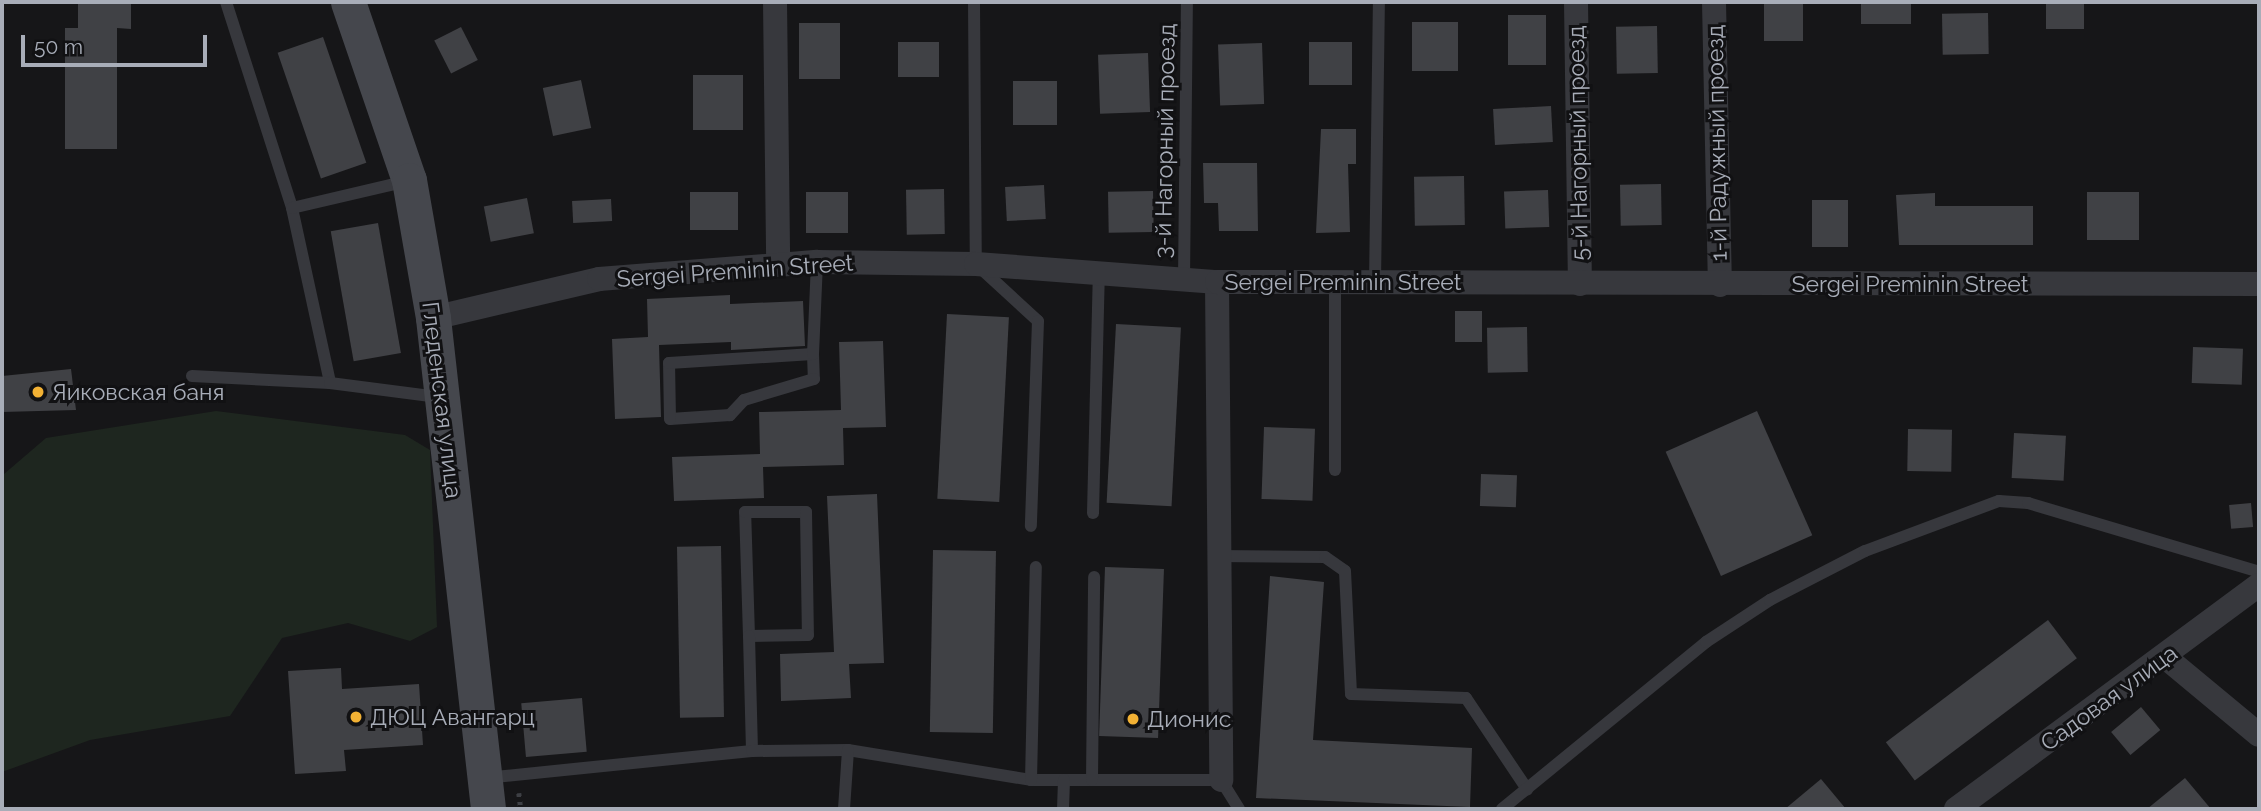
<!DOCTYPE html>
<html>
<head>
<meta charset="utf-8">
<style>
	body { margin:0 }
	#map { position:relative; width:2261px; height:811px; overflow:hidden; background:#161618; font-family:Raleway,sans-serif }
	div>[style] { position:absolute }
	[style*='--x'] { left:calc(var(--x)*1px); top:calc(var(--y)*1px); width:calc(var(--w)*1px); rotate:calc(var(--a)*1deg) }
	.green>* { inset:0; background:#1e261f }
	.building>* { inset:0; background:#404145; transform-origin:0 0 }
	.path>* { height:4.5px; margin-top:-2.25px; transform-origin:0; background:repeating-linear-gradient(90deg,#3d3f44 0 3.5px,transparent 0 8.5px) }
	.service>* { height:12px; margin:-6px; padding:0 6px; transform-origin:6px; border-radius:6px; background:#37383d }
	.minor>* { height:24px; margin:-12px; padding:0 12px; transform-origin:12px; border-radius:12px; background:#37383d }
	.secondary>* { height:35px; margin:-17.5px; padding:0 17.5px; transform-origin:17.5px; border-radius:17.5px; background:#45474d }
	.dots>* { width:19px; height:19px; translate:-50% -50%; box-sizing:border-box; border:4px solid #111113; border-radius:50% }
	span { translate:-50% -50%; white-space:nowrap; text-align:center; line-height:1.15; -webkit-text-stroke:6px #111113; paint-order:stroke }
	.street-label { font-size:23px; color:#a8adb8 }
	.poi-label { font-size:23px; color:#a8adb8 }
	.left { translate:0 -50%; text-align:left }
	.frame { position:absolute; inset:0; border:4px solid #a8adb8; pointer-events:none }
	.scale { position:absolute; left:21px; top:35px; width:186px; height:32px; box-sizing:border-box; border:4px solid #a8adb8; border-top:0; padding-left:9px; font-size:21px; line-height:24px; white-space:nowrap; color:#a8adb8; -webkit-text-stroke:5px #111113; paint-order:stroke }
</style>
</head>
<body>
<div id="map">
	<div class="green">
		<div style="clip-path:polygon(216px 411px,405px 435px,430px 450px,437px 627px,410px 641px,348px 623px,282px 638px,230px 716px,90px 740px,2px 772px,4px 474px,46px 438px)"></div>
	</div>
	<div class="building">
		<div style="clip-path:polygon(78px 2px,131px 2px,131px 29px,117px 28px,117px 149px,65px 149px,65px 28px,78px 28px)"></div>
		<div style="left:1764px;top:2px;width:39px;height:39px"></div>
		<div style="left:1861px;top:2px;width:50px;height:22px"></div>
		<div style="left:2046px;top:2px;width:38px;height:27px"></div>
		<div style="left:1988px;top:13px;width:41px;height:46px;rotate:89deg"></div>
		<div style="left:1508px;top:15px;width:38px;height:50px"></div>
		<div style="left:1412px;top:22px;width:46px;height:49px"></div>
		<div style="left:799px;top:23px;width:41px;height:56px"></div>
		<div style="left:1657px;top:26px;width:47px;height:41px;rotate:89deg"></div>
		<div style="left:461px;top:27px;width:37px;height:30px;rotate:63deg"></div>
		<div style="left:323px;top:37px;width:133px;height:48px;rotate:71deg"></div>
		<div style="left:939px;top:42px;width:35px;height:41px;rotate:90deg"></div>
		<div style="left:1309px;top:42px;width:43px;height:43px"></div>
		<div style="left:1262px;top:43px;width:61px;height:44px;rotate:88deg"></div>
		<div style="left:1148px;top:53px;width:59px;height:50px;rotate:88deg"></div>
		<div style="left:693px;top:75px;width:50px;height:55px"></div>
		<div style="left:581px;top:80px;width:49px;height:39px;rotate:78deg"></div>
		<div style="left:1057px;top:81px;width:44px;height:44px;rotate:90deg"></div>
		<div style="left:1551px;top:106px;width:36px;height:58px;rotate:87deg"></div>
		<div style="clip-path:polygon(1321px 129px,1356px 129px,1356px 164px,1348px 164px,1350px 232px,1316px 233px)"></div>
		<div style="clip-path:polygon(1203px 163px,1257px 163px,1258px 231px,1219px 231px,1218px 203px,1204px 203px)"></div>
		<div style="left:1464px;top:176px;width:49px;height:50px;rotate:89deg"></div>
		<div style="left:1661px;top:184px;width:41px;height:41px;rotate:89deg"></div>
		<div style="left:1044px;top:185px;width:34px;height:39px;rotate:87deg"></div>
		<div style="left:944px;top:189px;width:45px;height:38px;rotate:89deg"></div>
		<div style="left:1548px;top:190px;width:37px;height:44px;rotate:88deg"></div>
		<div style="left:1153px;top:191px;width:41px;height:45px;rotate:89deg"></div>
		<div style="left:690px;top:192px;width:48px;height:38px"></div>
		<div style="left:806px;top:192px;width:42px;height:41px"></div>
		<div style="left:2087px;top:192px;width:52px;height:48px"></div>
		<div style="clip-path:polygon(1935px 193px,1935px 206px,2033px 206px,2033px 245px,1899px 245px,1896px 195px)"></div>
		<div style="left:527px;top:198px;width:36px;height:44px;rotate:79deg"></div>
		<div style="left:611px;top:199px;width:22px;height:39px;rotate:87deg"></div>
		<div style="left:1812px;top:200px;width:36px;height:47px"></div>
		<div style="left:378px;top:223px;width:132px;height:48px;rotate:80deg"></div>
		<div style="clip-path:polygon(730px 295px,730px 304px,803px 301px,805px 346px,731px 350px,731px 342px,659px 345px,661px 417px,615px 419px,612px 339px,648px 337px,647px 299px)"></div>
		<div style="left:1482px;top:311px;width:31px;height:27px;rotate:90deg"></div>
		<div style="left:947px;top:314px;width:62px;height:185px;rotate:3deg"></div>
		<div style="left:1116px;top:324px;width:65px;height:179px;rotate:3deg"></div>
		<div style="left:1527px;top:327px;width:45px;height:40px;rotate:89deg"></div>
		<div style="clip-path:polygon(883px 341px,886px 427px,843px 428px,844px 465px,763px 467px,764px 498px,674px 501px,672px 457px,760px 454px,759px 412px,841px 410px,839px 342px)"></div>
		<div style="left:2193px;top:347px;width:50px;height:36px;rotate:2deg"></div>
		<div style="clip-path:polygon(71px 369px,76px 410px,2px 412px,2px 376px)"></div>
		<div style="left:1757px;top:411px;width:136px;height:100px;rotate:66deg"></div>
		<div style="left:1264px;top:427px;width:51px;height:72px;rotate:2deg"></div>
		<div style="left:1908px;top:429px;width:44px;height:42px;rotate:1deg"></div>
		<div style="left:2014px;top:433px;width:52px;height:45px;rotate:3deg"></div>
		<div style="left:1481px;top:474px;width:36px;height:32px;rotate:2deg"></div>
		<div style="clip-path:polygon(877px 494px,884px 663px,849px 664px,851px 698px,781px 701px,780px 654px,834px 652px,827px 496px)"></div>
		<div style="left:2251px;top:503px;width:24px;height:22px;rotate:85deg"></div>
		<div style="left:721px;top:546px;width:171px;height:44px;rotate:89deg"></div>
		<div style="left:933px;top:550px;width:63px;height:182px;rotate:1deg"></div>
		<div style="left:1105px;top:567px;width:59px;height:169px;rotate:2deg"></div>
		<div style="clip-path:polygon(1270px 576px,1324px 582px,1313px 740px,1472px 748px,1470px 807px,1256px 798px)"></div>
		<div style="left:2048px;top:620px;width:48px;height:203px;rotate:53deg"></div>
		<div style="clip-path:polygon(341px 668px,342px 689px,419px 684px,423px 745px,344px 750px,346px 771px,295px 774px,288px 671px)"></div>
		<div style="left:582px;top:698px;width:54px;height:61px;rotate:85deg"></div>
		<div style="left:2141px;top:707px;width:30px;height:39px;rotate:50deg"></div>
		<div style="clip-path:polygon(2185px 778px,2211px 809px,2147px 809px)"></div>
		<div style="clip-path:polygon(1821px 779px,1846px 809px,1785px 809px)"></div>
	</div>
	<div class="path">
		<div style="--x:519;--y:793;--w:16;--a:83"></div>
	</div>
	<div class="service">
		<div style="--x:226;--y:2;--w:216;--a:72.2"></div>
		<div style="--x:292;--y:208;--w:179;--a:77.7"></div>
		<div style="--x:974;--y:2;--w:262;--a:89.6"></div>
		<div style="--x:976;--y:264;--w:84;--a:42.6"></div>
		<div style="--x:1038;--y:321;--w:205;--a:92"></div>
		<div style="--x:292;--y:208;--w:118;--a:-13.2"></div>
		<div style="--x:1184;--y:280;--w:278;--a:-89.4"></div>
		<div style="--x:1335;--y:281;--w:189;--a:90"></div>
		<div style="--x:1375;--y:282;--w:280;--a:-89.2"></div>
		<div style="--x:813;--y:354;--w:25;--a:88"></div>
		<div style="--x:814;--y:379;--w:73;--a:163.3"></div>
		<div style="--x:744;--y:400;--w:21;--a:133"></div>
		<div style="--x:730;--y:415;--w:60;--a:176.2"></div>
		<div style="--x:670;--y:419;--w:56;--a:-91"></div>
		<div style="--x:669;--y:363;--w:144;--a:-3.6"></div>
		<div style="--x:813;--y:354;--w:92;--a:-87.5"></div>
		<div style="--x:192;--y:376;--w:138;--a:2.9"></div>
		<div style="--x:330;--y:383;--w:109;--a:7.4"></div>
		<div style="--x:1093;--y:513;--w:241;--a:-88.6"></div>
		<div style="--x:1215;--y:556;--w:110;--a:0.5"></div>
		<div style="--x:1325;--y:557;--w:24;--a:35"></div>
		<div style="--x:1345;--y:571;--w:123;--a:87.2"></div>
		<div style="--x:1351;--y:694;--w:115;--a:2"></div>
		<div style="--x:1466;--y:698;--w:110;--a:56.2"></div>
		<div style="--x:749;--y:636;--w:124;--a:-91.8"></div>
		<div style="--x:745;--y:512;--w:61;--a:0"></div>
		<div style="--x:806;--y:512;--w:123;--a:89.1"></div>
		<div style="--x:808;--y:635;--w:59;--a:179"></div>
		<div style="--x:749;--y:636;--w:115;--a:88.5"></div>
		<div style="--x:485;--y:778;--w:268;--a:-5.8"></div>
		<div style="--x:752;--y:751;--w:96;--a:-0.6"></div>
		<div style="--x:848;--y:750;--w:185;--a:9.3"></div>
		<div style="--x:1031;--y:780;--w:190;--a:0"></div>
		<div style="--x:1221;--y:780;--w:34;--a:58"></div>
		<div style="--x:1031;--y:780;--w:213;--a:-88.7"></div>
		<div style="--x:1092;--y:780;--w:203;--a:-89.4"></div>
		<div style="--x:844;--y:809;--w:59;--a:-86.1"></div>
		<div style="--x:1063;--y:809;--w:29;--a:-88"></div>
		<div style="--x:1502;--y:809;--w:264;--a:-39.3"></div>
		<div style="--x:1706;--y:642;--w:77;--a:-33.3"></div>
		<div style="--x:1770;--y:600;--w:107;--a:-27.3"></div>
		<div style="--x:1865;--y:551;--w:143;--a:-20.5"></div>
		<div style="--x:1999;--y:501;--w:29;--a:4"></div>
		<div style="--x:2028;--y:503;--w:241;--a:16.6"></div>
	</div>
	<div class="minor">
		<div style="--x:775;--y:2;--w:261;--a:89.3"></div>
		<div style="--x:1576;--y:2;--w:282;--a:89.2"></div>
		<div style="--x:1714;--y:2;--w:283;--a:88.8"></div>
		<div style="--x:1217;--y:282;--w:498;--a:89.5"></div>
		<div style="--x:433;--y:318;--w:171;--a:-13.2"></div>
		<div style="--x:599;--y:279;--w:219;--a:-4.5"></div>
		<div style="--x:817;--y:262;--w:159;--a:0.7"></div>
		<div style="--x:976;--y:264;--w:242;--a:4.3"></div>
		<div style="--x:1217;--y:282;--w:1042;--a:0.11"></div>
		<div style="--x:2165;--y:657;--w:122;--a:39.7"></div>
		<div style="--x:1956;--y:809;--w:377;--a:-36.5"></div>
	</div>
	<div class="secondary">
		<div style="--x:348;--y:2;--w:188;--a:71.1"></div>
		<div style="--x:409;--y:180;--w:140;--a:80.1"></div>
		<div style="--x:433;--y:318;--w:494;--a:83.6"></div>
	</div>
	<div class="dots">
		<div style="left:38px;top:392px;background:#f2b134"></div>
		<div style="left:356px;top:717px;background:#f2b134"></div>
		<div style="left:1133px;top:719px;background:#f2b134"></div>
	</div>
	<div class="street-label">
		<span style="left:1165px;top:141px;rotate:-89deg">3-й Нагорный проезд</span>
		<span style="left:1578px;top:143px;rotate:-91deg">5-й Нагорный проезд</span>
		<span style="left:1717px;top:143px;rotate:-91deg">1-й Радужный проезд</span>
		<span style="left:735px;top:271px;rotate:-4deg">Sergei Preminin Street</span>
		<span style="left:1343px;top:282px">Sergei Preminin Street</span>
		<span style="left:1910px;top:284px">Sergei Preminin Street</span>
		<span style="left:442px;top:400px;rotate:83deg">Гледенская улица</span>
		<span style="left:2109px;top:698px;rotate:-36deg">Садовая улица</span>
	</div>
	<div class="poi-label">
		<span class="left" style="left:52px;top:392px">Яиковская баня</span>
		<span class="left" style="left:370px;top:717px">ДЮЦ Авангарц</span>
		<span class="left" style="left:1147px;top:719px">Дионис</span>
	</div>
	<div class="frame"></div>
	<div class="scale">50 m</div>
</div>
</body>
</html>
